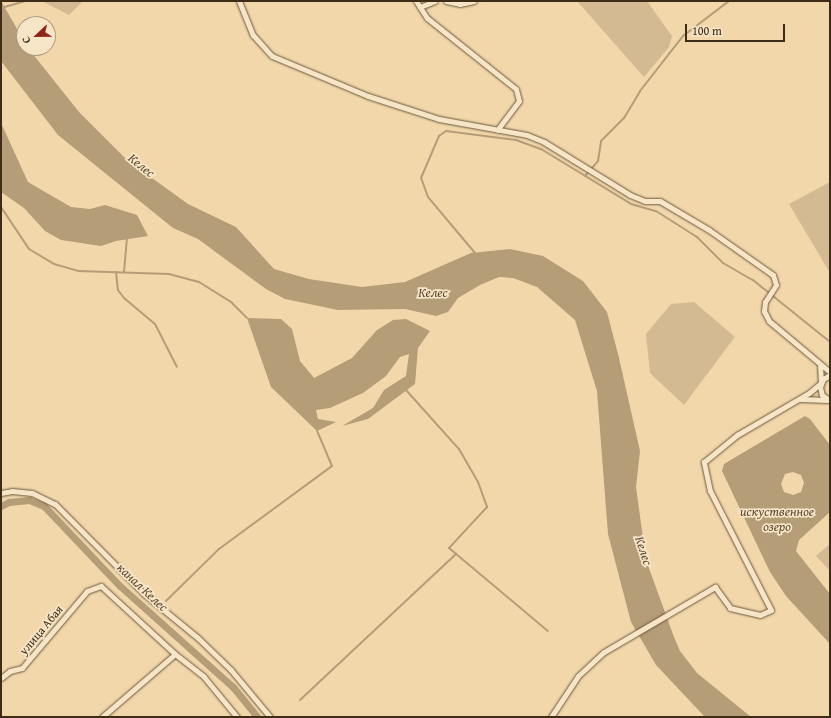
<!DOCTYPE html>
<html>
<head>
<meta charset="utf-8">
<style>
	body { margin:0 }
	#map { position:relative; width:831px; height:718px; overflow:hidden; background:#f2d7ab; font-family:"Gentium Book Plus",serif }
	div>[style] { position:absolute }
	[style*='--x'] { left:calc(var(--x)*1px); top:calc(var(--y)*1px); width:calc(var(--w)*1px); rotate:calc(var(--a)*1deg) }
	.green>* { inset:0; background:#d3ba92 }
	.water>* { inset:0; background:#b59d78 }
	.stream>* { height:2px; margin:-1px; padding:0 1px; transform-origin:1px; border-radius:1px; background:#b59d78 }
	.canal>* { height:7px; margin:-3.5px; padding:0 3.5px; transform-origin:3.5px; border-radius:3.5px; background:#b59d78 }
	.roads { filter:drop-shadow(0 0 1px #6b583b) drop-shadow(0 0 1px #6b583b) }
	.minor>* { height:5px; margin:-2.5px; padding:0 2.5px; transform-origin:2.5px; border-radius:2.5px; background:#f7e5c8 }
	span { translate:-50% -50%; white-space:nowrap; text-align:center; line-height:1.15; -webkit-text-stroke:3.5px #f7e5c8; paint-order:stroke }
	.street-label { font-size:12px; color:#3e2d16 }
	.water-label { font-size:13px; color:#5c492e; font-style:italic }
	.frame { position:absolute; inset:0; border:2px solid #3e2d16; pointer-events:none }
	.north { position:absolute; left:16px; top:16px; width:40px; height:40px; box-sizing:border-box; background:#f7e5c8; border:1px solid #ad9b81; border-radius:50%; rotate:248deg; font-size:11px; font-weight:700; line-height:16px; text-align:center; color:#3e2d16 }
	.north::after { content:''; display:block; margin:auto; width:14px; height:18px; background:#8f2418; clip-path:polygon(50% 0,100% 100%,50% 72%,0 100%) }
	.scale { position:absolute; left:685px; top:24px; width:100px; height:18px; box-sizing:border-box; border:2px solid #3e2d16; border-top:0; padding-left:5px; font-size:12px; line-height:14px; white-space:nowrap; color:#3e2d16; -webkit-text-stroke:3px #f7e5c8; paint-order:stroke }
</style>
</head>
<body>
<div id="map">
	<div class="green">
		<div style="clip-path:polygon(42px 1px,83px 1px,69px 15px)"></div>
		<div style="clip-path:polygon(577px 1px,647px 1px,672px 36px,669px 47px,644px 77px)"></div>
		<div style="clip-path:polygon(830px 182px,830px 273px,789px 204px)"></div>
		<div style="clip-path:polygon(694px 302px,735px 337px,684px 405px,650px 373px,646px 334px,671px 304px)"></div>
		<div style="clip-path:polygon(830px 544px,830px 571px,816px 556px)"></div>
	</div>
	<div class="water">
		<div style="clip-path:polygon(1px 1px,24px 41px,24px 48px,28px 48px,79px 112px,127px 160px,188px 204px,236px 227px,274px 269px,309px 279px,362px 287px,405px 282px,471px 253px,510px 249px,543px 256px,583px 281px,607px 312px,619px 358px,640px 451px,636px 487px,646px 560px,674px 637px,680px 651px,697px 673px,751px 717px,704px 716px,656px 665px,631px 622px,608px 534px,597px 391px,575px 320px,537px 287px,513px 278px,499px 277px,480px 285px,458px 298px,448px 312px,436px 316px,405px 309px,338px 310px,285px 299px,266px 289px,198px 239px,173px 228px,58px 135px,1px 61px)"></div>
		<div style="clip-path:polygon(1px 123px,28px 182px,71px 207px,90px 209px,105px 205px,137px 215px,148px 236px,116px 241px,101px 246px,61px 240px,45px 231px,24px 208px,1px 192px)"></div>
		<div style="clip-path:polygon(247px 318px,281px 319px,292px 329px,300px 361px,314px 378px,352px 358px,377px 330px,393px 320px,406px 319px,430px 331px,418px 348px,415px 384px,368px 419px,342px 426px,373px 408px,384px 390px,406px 376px,409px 354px,400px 357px,386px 376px,363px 393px,330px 408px,316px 410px,318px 419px,336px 422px,317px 431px,271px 387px)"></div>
		<div style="clip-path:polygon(evenodd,805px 416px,810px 419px,830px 445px,830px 512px,799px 540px,796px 551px,830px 594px,830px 644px,786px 596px,770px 572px,722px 471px,724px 464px,805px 416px,793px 472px,801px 475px,804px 483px,801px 492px,793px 495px,784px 492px,781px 484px,785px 474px,793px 472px)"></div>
	</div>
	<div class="stream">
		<div style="--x:1;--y:8;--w:26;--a:-16"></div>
		<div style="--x:585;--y:176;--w:20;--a:-49"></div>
		<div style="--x:598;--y:161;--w:20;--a:-81"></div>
		<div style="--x:601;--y:141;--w:33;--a:-45"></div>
		<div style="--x:624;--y:118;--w:31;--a:-59"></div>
		<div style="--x:640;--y:91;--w:70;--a:-52"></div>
		<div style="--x:683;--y:36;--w:58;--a:-37.3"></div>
		<div style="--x:1;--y:207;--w:50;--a:56.3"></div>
		<div style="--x:29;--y:249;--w:29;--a:31"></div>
		<div style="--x:54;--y:264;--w:25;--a:16"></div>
		<div style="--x:78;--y:271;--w:91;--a:1.9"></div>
		<div style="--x:169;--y:274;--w:31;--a:15"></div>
		<div style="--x:199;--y:282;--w:39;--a:32"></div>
		<div style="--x:232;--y:303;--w:21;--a:45"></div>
		<div style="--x:475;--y:253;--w:73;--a:-130"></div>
		<div style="--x:428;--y:197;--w:20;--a:-110"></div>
		<div style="--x:421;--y:178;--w:46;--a:-66.8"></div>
		<div style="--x:439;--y:136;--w:9;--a:-36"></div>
		<div style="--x:446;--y:131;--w:71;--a:7.3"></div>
		<div style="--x:516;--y:140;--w:27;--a:20"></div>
		<div style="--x:541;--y:149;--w:105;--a:31.4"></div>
		<div style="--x:631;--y:204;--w:26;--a:16"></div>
		<div style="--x:656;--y:211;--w:49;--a:32.4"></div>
		<div style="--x:697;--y:237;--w:37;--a:45"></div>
		<div style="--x:723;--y:263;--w:34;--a:30"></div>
		<div style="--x:753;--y:280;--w:99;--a:38.8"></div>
		<div style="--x:116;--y:272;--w:18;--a:84"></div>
		<div style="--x:118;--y:290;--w:10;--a:53"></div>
		<div style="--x:124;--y:298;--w:40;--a:40"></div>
		<div style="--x:155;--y:324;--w:48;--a:62.9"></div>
		<div style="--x:124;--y:272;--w:33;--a:-85"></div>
		<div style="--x:406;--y:390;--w:79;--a:48.1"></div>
		<div style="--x:459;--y:449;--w:38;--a:60"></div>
		<div style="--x:478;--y:482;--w:27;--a:70"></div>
		<div style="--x:487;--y:507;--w:56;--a:132.8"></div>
		<div style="--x:449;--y:548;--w:129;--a:40"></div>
		<div style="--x:166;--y:601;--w:74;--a:-44.5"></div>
		<div style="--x:219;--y:549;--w:140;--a:-36.3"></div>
		<div style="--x:332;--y:466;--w:38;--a:-113"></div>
		<div style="--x:300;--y:700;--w:214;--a:-43.1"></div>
	</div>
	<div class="canal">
		<div style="--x:1;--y:506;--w:9;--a:-27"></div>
		<div style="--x:9;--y:502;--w:20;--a:-6"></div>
		<div style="--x:29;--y:500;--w:16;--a:22"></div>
		<div style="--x:44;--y:506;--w:110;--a:46.5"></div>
		<div style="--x:120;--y:586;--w:152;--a:41.8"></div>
		<div style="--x:233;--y:687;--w:38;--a:51"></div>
	</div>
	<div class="roads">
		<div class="minor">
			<div style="--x:239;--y:1;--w:37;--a:68"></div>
			<div style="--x:253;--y:35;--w:28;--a:48"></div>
			<div style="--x:272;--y:56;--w:104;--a:22.6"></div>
			<div style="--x:368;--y:96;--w:75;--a:17.9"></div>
			<div style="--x:439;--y:119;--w:89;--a:10.3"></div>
			<div style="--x:527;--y:135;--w:18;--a:22"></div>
			<div style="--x:544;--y:142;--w:101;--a:31.6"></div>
			<div style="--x:630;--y:195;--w:16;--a:22"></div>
			<div style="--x:645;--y:201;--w:15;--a:0"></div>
			<div style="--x:660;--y:201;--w:57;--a:30.6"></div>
			<div style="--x:709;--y:230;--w:78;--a:35.1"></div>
			<div style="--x:773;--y:275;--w:10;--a:73"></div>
			<div style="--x:776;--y:285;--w:20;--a:123"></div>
			<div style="--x:765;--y:302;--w:9;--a:96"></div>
			<div style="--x:764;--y:311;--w:11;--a:63"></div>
			<div style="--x:769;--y:321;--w:80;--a:39.9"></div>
			<div style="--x:416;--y:1;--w:20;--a:57"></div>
			<div style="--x:427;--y:18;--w:114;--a:38.6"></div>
			<div style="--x:516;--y:89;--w:12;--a:76"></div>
			<div style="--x:519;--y:101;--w:36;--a:127"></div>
			<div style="--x:446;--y:1;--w:14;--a:12"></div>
			<div style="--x:460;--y:4;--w:14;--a:-12"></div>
			<div style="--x:420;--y:7;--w:16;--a:-22"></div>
			<div style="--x:801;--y:399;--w:26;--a:2"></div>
			<div style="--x:829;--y:400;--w:9;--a:-144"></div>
			<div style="--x:822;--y:395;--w:8;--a:-104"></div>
			<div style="--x:820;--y:387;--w:9;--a:-69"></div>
			<div style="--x:823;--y:379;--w:8;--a:-30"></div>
			<div style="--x:1;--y:493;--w:11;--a:-10"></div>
			<div style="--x:12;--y:491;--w:20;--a:6"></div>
			<div style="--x:32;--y:493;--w:25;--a:26"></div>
			<div style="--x:55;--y:504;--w:125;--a:45.3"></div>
			<div style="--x:143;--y:593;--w:71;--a:39.3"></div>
			<div style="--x:198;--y:638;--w:46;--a:44.1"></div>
			<div style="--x:231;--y:670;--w:61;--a:50.3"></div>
			<div style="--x:1;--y:678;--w:11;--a:-38"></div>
			<div style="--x:10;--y:671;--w:12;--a:-14"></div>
			<div style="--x:22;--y:668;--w:101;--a:-49.8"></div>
			<div style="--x:87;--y:591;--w:15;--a:-20"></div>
			<div style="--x:101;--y:586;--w:100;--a:42.6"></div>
			<div style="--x:175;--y:654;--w:37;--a:38"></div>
			<div style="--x:204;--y:677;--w:52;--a:50.5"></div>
			<div style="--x:102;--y:717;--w:96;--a:-40.8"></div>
			<div style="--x:551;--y:717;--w:49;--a:-56.6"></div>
			<div style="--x:578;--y:676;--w:35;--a:-43"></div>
			<div style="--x:604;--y:652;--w:129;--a:-30.4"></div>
			<div style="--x:715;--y:587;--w:26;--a:54"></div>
			<div style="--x:730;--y:608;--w:31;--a:13"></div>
			<div style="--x:760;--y:615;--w:12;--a:-24"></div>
			<div style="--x:771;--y:610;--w:134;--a:-117.1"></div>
			<div style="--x:710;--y:491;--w:30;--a:-102"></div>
			<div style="--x:704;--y:462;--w:43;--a:-39.3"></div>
			<div style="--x:737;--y:435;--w:83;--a:-30.3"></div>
			<div style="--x:809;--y:393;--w:16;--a:-40"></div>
			<div style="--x:821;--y:383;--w:17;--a:-93"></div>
		</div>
	</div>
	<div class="street-label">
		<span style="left:41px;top:630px;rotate:-50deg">улица Абая</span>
	</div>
	<div class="water-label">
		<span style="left:141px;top:166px;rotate:39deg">Келес</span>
		<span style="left:433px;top:293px">Келес</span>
		<span style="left:777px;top:520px">искуственное<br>озеро</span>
		<span style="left:643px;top:551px;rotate:72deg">Келес</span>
		<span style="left:142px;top:588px;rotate:43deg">канал Келес</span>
	</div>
	<div class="frame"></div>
	<div class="north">С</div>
	<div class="scale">100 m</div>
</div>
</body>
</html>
